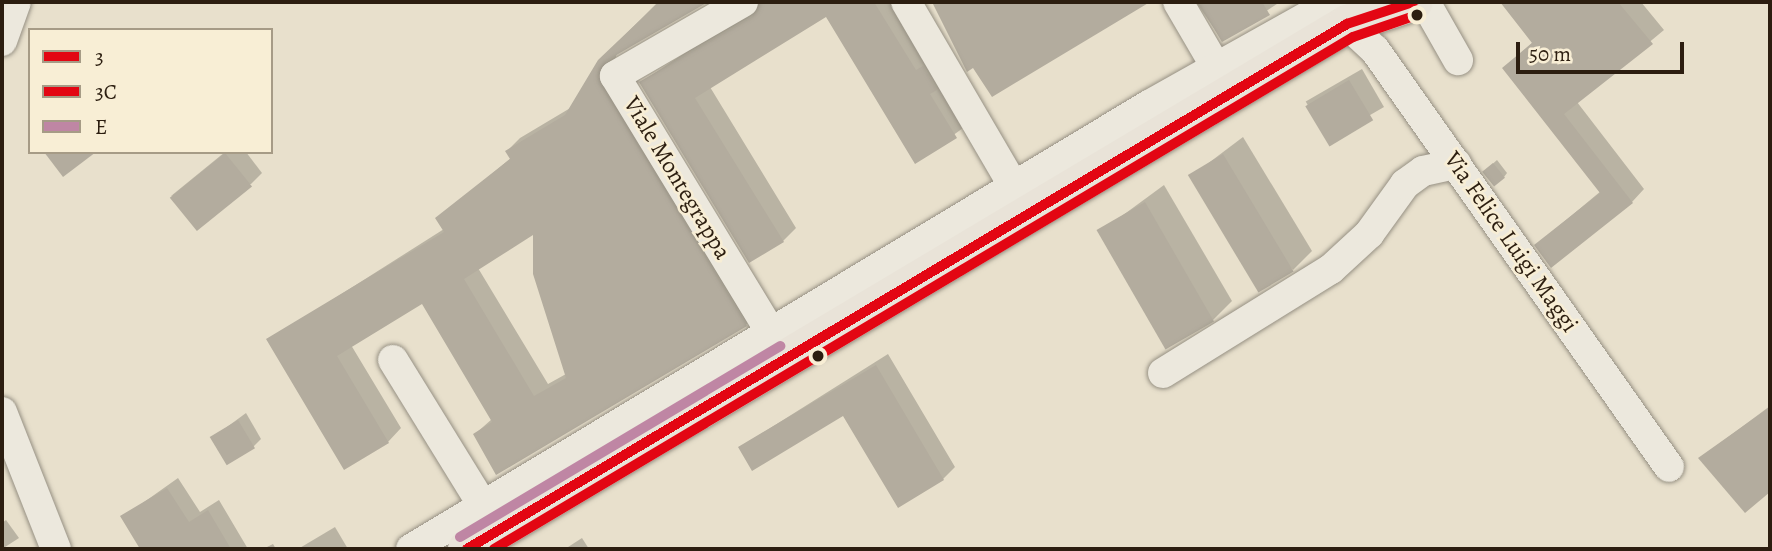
<!DOCTYPE html>
<html>
<head>
<meta charset="utf-8">
<style>
	body { margin:0 }
	#map { position:relative; width:1772px; height:551px; overflow:hidden; background:#e8e0cc; font-family:Alegreya,serif }
	div>[style] { position:absolute }
	[style*='--x'] { left:calc(var(--x)*1px); top:calc(var(--y)*1px); width:calc(var(--w)*1px); rotate:calc(var(--a)*1deg) }
	.shadow>* { inset:0; background:#0003; transform-origin:0 0 }
	.building>* { inset:0; background:#b3ac9e; transform-origin:0 0 }
	.roads { filter:drop-shadow(0 0 2px #969083) drop-shadow(0 0 2px #969083) }
	.minor>* { height:30px; margin:-15px; padding:0 15px; transform-origin:15px; border-radius:15px; background:#ece8dd }
	.major>* { height:38px; margin:-19px; padding:0 19px; transform-origin:19px; border-radius:19px; background:#e9e3d8 }
	.bus-1>* { height:10px; margin:-5px; padding:0 5px; transform-origin:5px; border-radius:5px; background:#e30613 }
	.bus-2>* { height:10px; margin:-5px; padding:0 5px; transform-origin:5px; border-radius:5px; background:#e30613 }
	.bus-3>* { height:10px; margin:-5px; padding:0 5px; transform-origin:5px; border-radius:5px; background:#bf86a4 }
	.dots>* { width:19px; height:19px; translate:-50% -50%; box-sizing:border-box; border:4px solid #f8eed5; border-radius:50% }
	span { translate:-50% -50%; white-space:nowrap; text-align:center; line-height:1.15; -webkit-text-stroke:5px #f8eed5; paint-order:stroke }
	.street-label { font-size:24px; color:#2c1e10 }
	.frame { position:absolute; inset:0; border:4px solid #2c1e10; pointer-events:none }
	.legend { position:absolute; left:28px; top:28px; width:245px; height:126px; box-sizing:border-box; background:#f8eed5; border:2px solid #a69b86; margin:0; padding:9px 12px; list-style:none; font-size:21px; color:#2c1e10 }
	.legend li { display:flex; align-items:center; gap:14px; height:35px }
	.legend b { width:35px; border:2px solid #a69b86 }
	.scale { position:absolute; left:1516px; top:42px; width:168px; height:32px; box-sizing:border-box; border:4px solid #2c1e10; border-top:0; padding-left:9px; font-size:21px; line-height:24px; white-space:nowrap; color:#2c1e10; -webkit-text-stroke:5px #f8eed5; paint-order:stroke }
</style>
</head>
<body>
<div id="map">
	<div class="shadow">
		<div style="clip-path:polygon(evenodd,658px 2px,705px 2px,617px 53px,612px 71px,759px 311px,746px 325px,475px 434px,492px 419px,422px 302px,351px 345px,401px 428px,388px 442px,269px 340px,444px 229px,438px 219px,511px 158px,507px 151px,520px 138px,572px 107px,599px 61px,658px 2px,534px 232px,566px 374px,548px 384px,478px 268px,534px 232px)"></div>
		<div style="clip-path:polygon(895px 2px,970px 123px,916px 162px,827px 15px,710px 87px,796px 228px,783px 241px,641px 82px,762px 2px)"></div>
		<div style="clip-path:polygon(935px 2px,1147px 2px,992px 95px)"></div>
		<div style="clip-path:polygon(1196px 2px,1280px 2px,1222px 40px)"></div>
		<div style="clip-path:polygon(1515px 2px,1641px 2px,1664px 30px,1577px 102px,1644px 189px,1632px 202px,1536px 245px,1601px 191px,1504px 68px,1533px 42px,1508px 9px)"></div>
		<div style="left:1362px;top:69px;width:44px;height:65px;rotate:60deg"></div>
		<div style="clip-path:polygon(1243px 137px,1312px 251px,1293px 270px,1190px 177px)"></div>
		<div style="clip-path:polygon(225px 152px,246px 152px,262px 173px,251px 184px,171px 196px)"></div>
		<div style="clip-path:polygon(1497px 160px,1507px 173px,1504px 177px,1488px 168px)"></div>
		<div style="clip-path:polygon(1164px 185px,1232px 301px,1213px 320px,1100px 232px)"></div>
		<div style="clip-path:polygon(888px 354px,955px 467px,943px 479px,844px 414px,740px 447px)"></div>
		<div style="clip-path:polygon(1770px 406px,1770px 490px,1745px 510px,1700px 458px)"></div>
		<div style="clip-path:polygon(246px 413px,261px 439px,253px 447px,212px 438px)"></div>
		<div style="clip-path:polygon(178px 478px,200px 512px,219px 500px,248px 549px,142px 549px,123px 517px)"></div>
		<div style="clip-path:polygon(6px 520px,19px 538px,2px 549px,2px 523px)"></div>
		<div style="clip-path:polygon(335px 527px,348px 549px,298px 549px)"></div>
		<div style="clip-path:polygon(582px 538px,589px 549px,565px 549px)"></div>
		<div style="clip-path:polygon(273px 544px,276px 549px,263px 549px)"></div>
	</div>
	<div class="building">
		<div style="clip-path:polygon(evenodd,659px 2px,708px 2px,606px 61px,598px 77px,747px 326px,496px 475px,473px 434px,492px 422px,422px 304px,337px 356px,389px 443px,344px 470px,266px 339px,444px 232px,435px 218px,510px 159px,505px 151px,565px 115px,598px 60px,659px 2px,533px 235px,533px 274px,566px 378px,534px 396px,464px 279px,533px 235px)"></div>
		<div style="clip-path:polygon(760px 2px,874px 2px,916px 70px,923px 66px,937px 90px,930px 94px,957px 138px,915px 164px,826px 17px,695px 98px,784px 242px,749px 263px,639px 82px,752px 17px)"></div>
		<div style="clip-path:polygon(932px 2px,1150px 2px,992px 97px,973px 68px,967px 72px)"></div>
		<div style="clip-path:polygon(1198px 2px,1262px 2px,1270px 15px,1222px 42px)"></div>
		<div style="clip-path:polygon(1500px 2px,1618px 2px,1653px 44px,1564px 114px,1633px 203px,1551px 268px,1534px 245px,1600px 193px,1502px 68px,1532px 43px)"></div>
		<div style="left:1349px;top:80px;width:47px;height:51px;rotate:59deg"></div>
		<div style="clip-path:polygon(44px 152px,96px 152px,63px 177px)"></div>
		<div style="left:225px;top:153px;width:43px;height:71px;rotate:51deg"></div>
		<div style="left:1223px;top:154px;width:137px;height:41px;rotate:59deg"></div>
		<div style="left:1493px;top:163px;width:19px;height:14px;rotate:51deg"></div>
		<div style="left:1145px;top:202px;width:138px;height:56px;rotate:60deg"></div>
		<div style="clip-path:polygon(876px 365px,944px 480px,898px 508px,843px 416px,752px 471px,738px 447px)"></div>
		<div style="clip-path:polygon(1770px 407px,1770px 492px,1745px 513px,1698px 458px)"></div>
		<div style="left:238px;top:420px;width:33px;height:33px;rotate:59deg"></div>
		<div style="clip-path:polygon(167px 488px,189px 522px,208px 510px,231px 549px,140px 549px,120px 516px)"></div>
	</div>
	<div class="roads">
		<div class="minor">
			<div style="--x:743;--y:2;--w:148;--a:150"></div>
			<div style="--x:615;--y:76;--w:302;--a:58.7"></div>
			<div style="--x:906;--y:2;--w:214;--a:59.7"></div>
			<div style="--x:1178;--y:2;--w:75;--a:59.7"></div>
			<div style="--x:1425;--y:2;--w:67;--a:60.4"></div>
			<div style="--x:1347;--y:24;--w:38;--a:43"></div>
			<div style="--x:1375;--y:50;--w:510;--a:54.81"></div>
			<div style="--x:2;--y:41;--w:41;--a:-70.3"></div>
			<div style="--x:393;--y:360;--w:172;--a:58.3"></div>
			<div style="--x:1163;--y:373;--w:198;--a:-31.8"></div>
			<div style="--x:1331;--y:269;--w:52;--a:-42.6"></div>
			<div style="--x:1369;--y:234;--w:62;--a:-54.2"></div>
			<div style="--x:1405;--y:184;--w:22;--a:-36"></div>
			<div style="--x:1423;--y:171;--w:34;--a:-12"></div>
			<div style="--x:2;--y:412;--w:147;--a:68.5"></div>
			<div style="--x:411;--y:549;--w:861;--a:-31.03"></div>
			<div style="--x:1149;--y:105;--w:211;--a:-29.2"></div>
		</div>
		<div class="major">
			<div style="--x:467;--y:549;--w:1025;--a:-30.82"></div>
			<div style="--x:1347;--y:24;--w:70;--a:-18.4"></div>
		</div>
	</div>
	<div class="bus-1">
		<div style="--x:467;--y:549;--w:1025;--a:-30.82"></div>
		<div style="--x:1347;--y:24;--w:70;--a:-18.4"></div>
	</div>
	<div class="bus-2">
		<div style="--x:494;--y:549;--w:1000;--a:-30.8"></div>
		<div style="--x:1353;--y:37;--w:68;--a:-19"></div>
	</div>
	<div class="bus-3">
		<div style="--x:460;--y:537;--w:373;--a:-30.8"></div>
	</div>
	<div class="dots">
		<div style="left:1417px;top:15px;background:#2c1e10"></div>
		<div style="left:818px;top:356px;background:#2c1e10"></div>
	</div>
	<div class="street-label">
		<span style="left:677px;top:178px;rotate:59deg">Viale Montegrappa</span>
		<span style="left:1511px;top:242px;rotate:55deg">Via Felice Luigi Maggi</span>
	</div>
	<div class="frame"></div>
	<ul class="legend">
	<li><b style="height:9px;background:#e30613"></b>3</li>
	<li><b style="height:9px;background:#e30613"></b>3C</li>
	<li><b style="height:9px;background:#bf86a4"></b>E</li>
	</ul>
	<div class="scale">50 m</div>
</div>
</body>
</html>
